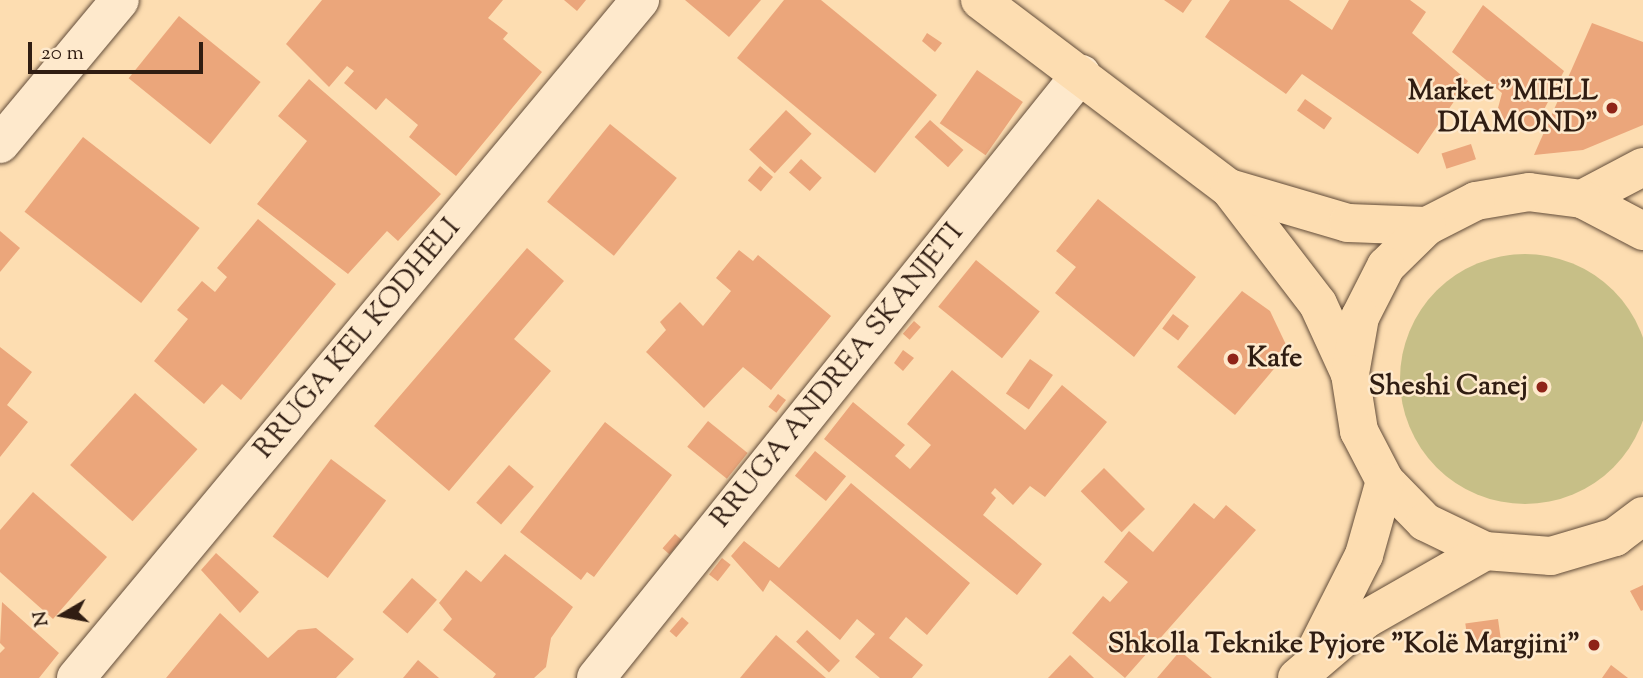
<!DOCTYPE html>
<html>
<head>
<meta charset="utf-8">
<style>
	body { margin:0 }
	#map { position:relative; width:1643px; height:678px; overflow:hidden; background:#fdddb1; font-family:"Sorts Mill Goudy",serif }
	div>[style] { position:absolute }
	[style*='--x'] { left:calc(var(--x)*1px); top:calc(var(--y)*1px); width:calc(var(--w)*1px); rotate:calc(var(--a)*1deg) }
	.green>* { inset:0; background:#c7bf87 }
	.round { border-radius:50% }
	.building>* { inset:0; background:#eba67b; transform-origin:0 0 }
	.roads { filter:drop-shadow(0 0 2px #634d3a) drop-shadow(0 0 2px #634d3a) }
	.minor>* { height:38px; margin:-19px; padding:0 19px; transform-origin:19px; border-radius:19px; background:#fee9cc }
	.major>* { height:38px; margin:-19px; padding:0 19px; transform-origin:19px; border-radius:19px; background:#fdddb1 }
	.dots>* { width:19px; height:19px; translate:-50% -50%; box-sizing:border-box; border:4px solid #fee9cc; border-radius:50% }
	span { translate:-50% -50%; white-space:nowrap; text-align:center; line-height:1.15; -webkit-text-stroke:5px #fee9cc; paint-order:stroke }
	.poi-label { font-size:28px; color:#301d12; font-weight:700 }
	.right { translate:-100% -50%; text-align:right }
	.left { translate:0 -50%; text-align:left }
	.street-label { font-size:28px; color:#301d12 }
	.north { position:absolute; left:28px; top:580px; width:70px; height:70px; -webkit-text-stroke:5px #fee9cc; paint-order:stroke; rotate:260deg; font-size:19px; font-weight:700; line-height:28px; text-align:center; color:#301d12 }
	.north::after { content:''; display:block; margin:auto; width:24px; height:32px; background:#301d12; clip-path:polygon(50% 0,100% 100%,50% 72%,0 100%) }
	.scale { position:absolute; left:28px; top:42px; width:175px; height:32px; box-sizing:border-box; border:4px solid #301d12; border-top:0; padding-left:9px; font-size:21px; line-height:24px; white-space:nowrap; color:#301d12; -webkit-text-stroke:5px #fee9cc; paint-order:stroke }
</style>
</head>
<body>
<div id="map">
	<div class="green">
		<div class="round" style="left:1400px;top:254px;width:250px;height:250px"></div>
	</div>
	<div class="building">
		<div style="clip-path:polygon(322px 0,503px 0,488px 18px,508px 33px,503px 39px,542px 72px,456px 176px,409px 137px,418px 125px,386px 98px,376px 110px,344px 83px,354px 71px,347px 66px,329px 87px,286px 44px)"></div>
		<div style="clip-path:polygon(564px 0,586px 0,577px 11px)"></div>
		<div style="clip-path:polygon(685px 0,761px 0,729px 37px)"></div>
		<div style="clip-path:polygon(784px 0,821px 0,937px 95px,875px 173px,737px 58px)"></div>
		<div style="clip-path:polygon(1164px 0,1192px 0,1183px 13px)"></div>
		<div style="clip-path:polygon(1230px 0,1289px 0,1332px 30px,1349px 0,1410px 0,1426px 12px,1412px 33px,1468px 81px,1418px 154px,1302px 74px,1286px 94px,1205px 37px)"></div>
		<div style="clip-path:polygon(1483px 5px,1564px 71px,1535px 127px,1519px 131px,1505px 123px,1498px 108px,1502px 93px,1452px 52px)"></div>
		<div style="left:179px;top:16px;width:105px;height:80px;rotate:39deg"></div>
		<div style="clip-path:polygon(1592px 23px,1643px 42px,1643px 125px,1583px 150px,1534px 155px)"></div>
		<div style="clip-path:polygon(927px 33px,942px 43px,935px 52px,922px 41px)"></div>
		<div style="left:977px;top:70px;width:56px;height:65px;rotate:35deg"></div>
		<div style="clip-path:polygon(309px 79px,441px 194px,398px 241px,387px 231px,348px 274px,257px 204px,307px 141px,278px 116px)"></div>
		<div style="left:1305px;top:99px;width:33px;height:14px;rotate:35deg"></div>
		<div style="left:786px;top:110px;width:35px;height:54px;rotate:43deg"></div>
		<div style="left:930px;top:120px;width:45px;height:23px;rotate:42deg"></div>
		<div style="left:610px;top:124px;width:86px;height:100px;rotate:39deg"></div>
		<div style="left:83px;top:137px;width:148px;height:95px;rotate:38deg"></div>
		<div style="left:1471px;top:144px;width:16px;height:31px;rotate:72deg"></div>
		<div style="left:801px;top:159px;width:28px;height:18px;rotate:42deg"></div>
		<div style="left:760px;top:166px;width:17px;height:19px;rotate:40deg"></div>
		<div style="clip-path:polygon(1098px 199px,1196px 277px,1134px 357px,1055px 293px,1076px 267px,1056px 251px)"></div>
		<div style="clip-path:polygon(258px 219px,336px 284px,241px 400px,222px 384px,204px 404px,154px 361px,188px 319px,177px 310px,202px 281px,215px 292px,227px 277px,217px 268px)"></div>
		<div style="clip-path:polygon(0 231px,20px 248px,0 272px)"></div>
		<div style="clip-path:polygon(527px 248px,564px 281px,514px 339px,551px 371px,449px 491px,374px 426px)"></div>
		<div style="clip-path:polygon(739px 250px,753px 261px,758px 255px,831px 316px,771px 390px,743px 367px,704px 408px,646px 352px,666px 330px,660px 322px,680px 302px,703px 326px,731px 291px,716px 278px)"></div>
		<div style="left:976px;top:260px;width:82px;height:60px;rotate:39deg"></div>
		<div style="clip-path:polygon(1242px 291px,1270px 311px,1289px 351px,1235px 415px,1177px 367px)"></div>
		<div style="left:1173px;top:314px;width:20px;height:18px;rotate:37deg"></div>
		<div style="left:914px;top:321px;width:9px;height:17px;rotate:41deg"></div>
		<div style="clip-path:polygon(0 347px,32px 372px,7px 405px,28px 422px,0 457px)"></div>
		<div style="clip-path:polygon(903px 350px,914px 358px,903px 371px,894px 363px)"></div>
		<div style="left:1030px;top:359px;width:28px;height:42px;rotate:35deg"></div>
		<div style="clip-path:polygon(952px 370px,1025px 430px,1062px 385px,1107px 422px,1045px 497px,1030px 486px,1013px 505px,995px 488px,991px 493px,996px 498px,983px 515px,1042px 564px,1017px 595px,824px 439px,853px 402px,905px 445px,895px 456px,910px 469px,931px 445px,907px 424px)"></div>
		<div style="left:135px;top:393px;width:84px;height:97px;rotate:42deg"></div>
		<div style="left:778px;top:394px;width:10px;height:16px;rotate:37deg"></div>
		<div style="left:708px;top:421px;width:51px;height:33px;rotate:39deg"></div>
		<div style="clip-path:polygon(605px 422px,672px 475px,594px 577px,587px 572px,581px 580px,520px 532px)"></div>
		<div style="left:815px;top:451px;width:40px;height:32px;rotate:39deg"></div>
		<div style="left:331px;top:459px;width:69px;height:97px;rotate:37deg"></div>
		<div style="left:509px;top:465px;width:33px;height:50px;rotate:41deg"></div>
		<div style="left:1104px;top:468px;width:58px;height:33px;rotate:45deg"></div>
		<div style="clip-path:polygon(851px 483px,970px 583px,927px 635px,906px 617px,889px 638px,923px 665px,912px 678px,880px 678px,855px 657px,875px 634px,857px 619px,840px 640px,770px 580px,763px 592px,731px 556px,744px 541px,779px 568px)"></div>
		<div style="clip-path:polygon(33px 492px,107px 557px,53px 619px,0 572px,0 530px)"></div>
		<div style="clip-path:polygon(1194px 503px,1214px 519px,1226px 505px,1256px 530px,1125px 678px,1072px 633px,1103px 596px,1110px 602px,1128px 582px,1104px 562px,1129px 531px,1153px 552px)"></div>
		<div style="left:675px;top:534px;width:9px;height:19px;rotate:41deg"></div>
		<div style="clip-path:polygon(216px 553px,259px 592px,240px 613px,201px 570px)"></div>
		<div style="clip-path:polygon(505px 554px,573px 607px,551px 638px,546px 667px,534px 678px,493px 678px,496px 674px,443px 630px,452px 619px,439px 603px,466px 570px,481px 582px)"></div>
		<div style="left:722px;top:558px;width:11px;height:21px;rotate:38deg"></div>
		<div style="left:412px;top:578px;width:33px;height:45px;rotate:41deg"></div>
		<div style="clip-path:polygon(1643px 585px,1643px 610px,1641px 611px,1630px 591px)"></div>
		<div style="clip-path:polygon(2px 602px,59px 653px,39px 678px,0 678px,0 653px,5px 648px,0 643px)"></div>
		<div style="clip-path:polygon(220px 613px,268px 658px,298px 630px,316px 628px,354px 659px,336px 678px,166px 678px)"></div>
		<div style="left:682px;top:617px;width:9px;height:19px;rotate:41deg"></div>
		<div style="left:1498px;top:619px;width:28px;height:33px;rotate:82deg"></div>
		<div style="left:807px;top:630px;width:45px;height:16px;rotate:43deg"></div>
		<div style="clip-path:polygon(776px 635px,826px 678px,740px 678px)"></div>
		<div style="clip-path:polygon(1180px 651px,1212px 678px,1157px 678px)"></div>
		<div style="clip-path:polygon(1070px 655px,1091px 675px,1094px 678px,1048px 678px)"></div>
		<div style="clip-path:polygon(418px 660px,439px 678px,403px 678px)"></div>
		<div style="clip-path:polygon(1611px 665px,1628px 678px,1602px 678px)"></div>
	</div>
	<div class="roads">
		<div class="minor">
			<div style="--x:0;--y:144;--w:187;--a:-50.2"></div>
			<div style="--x:76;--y:678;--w:882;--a:-50.24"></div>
			<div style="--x:596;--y:678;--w:775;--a:-51.24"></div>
		</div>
		<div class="major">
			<div style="--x:980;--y:0;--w:312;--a:37.1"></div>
			<div style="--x:1229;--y:188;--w:146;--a:52.5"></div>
			<div style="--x:1318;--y:304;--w:77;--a:65.4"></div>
			<div style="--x:1229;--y:188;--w:124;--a:16.4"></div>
			<div style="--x:1348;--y:223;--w:79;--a:2.2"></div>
			<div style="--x:1582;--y:199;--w:69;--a:-27.7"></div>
			<div style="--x:1643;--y:231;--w:69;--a:-152.3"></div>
			<div style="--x:1582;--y:199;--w:53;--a:-172.5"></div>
			<div style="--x:1529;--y:192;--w:54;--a:170.4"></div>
			<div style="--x:1476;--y:201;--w:55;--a:153"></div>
			<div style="--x:1427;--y:226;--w:57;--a:135.7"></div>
			<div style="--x:1386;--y:266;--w:57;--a:117"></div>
			<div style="--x:1360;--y:317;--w:58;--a:100"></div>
			<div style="--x:1350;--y:374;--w:58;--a:81"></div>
			<div style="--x:1359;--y:431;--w:56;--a:62.5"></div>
			<div style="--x:1385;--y:481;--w:57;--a:45.7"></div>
			<div style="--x:1425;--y:522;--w:67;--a:25.8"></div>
			<div style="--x:1485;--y:551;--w:66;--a:4.3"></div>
			<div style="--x:1551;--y:556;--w:67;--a:-16.5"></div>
			<div style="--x:1615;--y:537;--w:35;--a:-37"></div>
			<div style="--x:1318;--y:646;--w:102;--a:-63.2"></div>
			<div style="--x:1364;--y:555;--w:77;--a:-74.2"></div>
			<div style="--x:1297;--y:678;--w:91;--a:-40.5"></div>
			<div style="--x:1366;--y:619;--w:137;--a:-29.7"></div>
		</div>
	</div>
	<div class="dots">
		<div style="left:1612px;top:108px;background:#8f2418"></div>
		<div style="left:1233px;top:359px;background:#8f2418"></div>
		<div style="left:1542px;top:387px;background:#8f2418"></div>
		<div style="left:1594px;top:645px;background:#8f2418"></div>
	</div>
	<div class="poi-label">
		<span class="right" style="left:1598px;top:108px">Market "MIELL<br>DIAMOND"</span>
		<span class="left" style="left:1247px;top:359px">Kafe</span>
		<span class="right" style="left:1528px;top:387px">Sheshi Canej</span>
		<span class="right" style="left:1580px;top:645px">Shkolla Teknike Pyjore "Kolë Margjini"</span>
	</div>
	<div class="street-label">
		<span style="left:358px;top:339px;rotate:-50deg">RRUGA KEL KODHELI</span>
		<span style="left:838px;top:376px;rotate:-51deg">RRUGA ANDREA SKANJETI</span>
	</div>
	<div class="north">N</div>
	<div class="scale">20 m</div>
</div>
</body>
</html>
